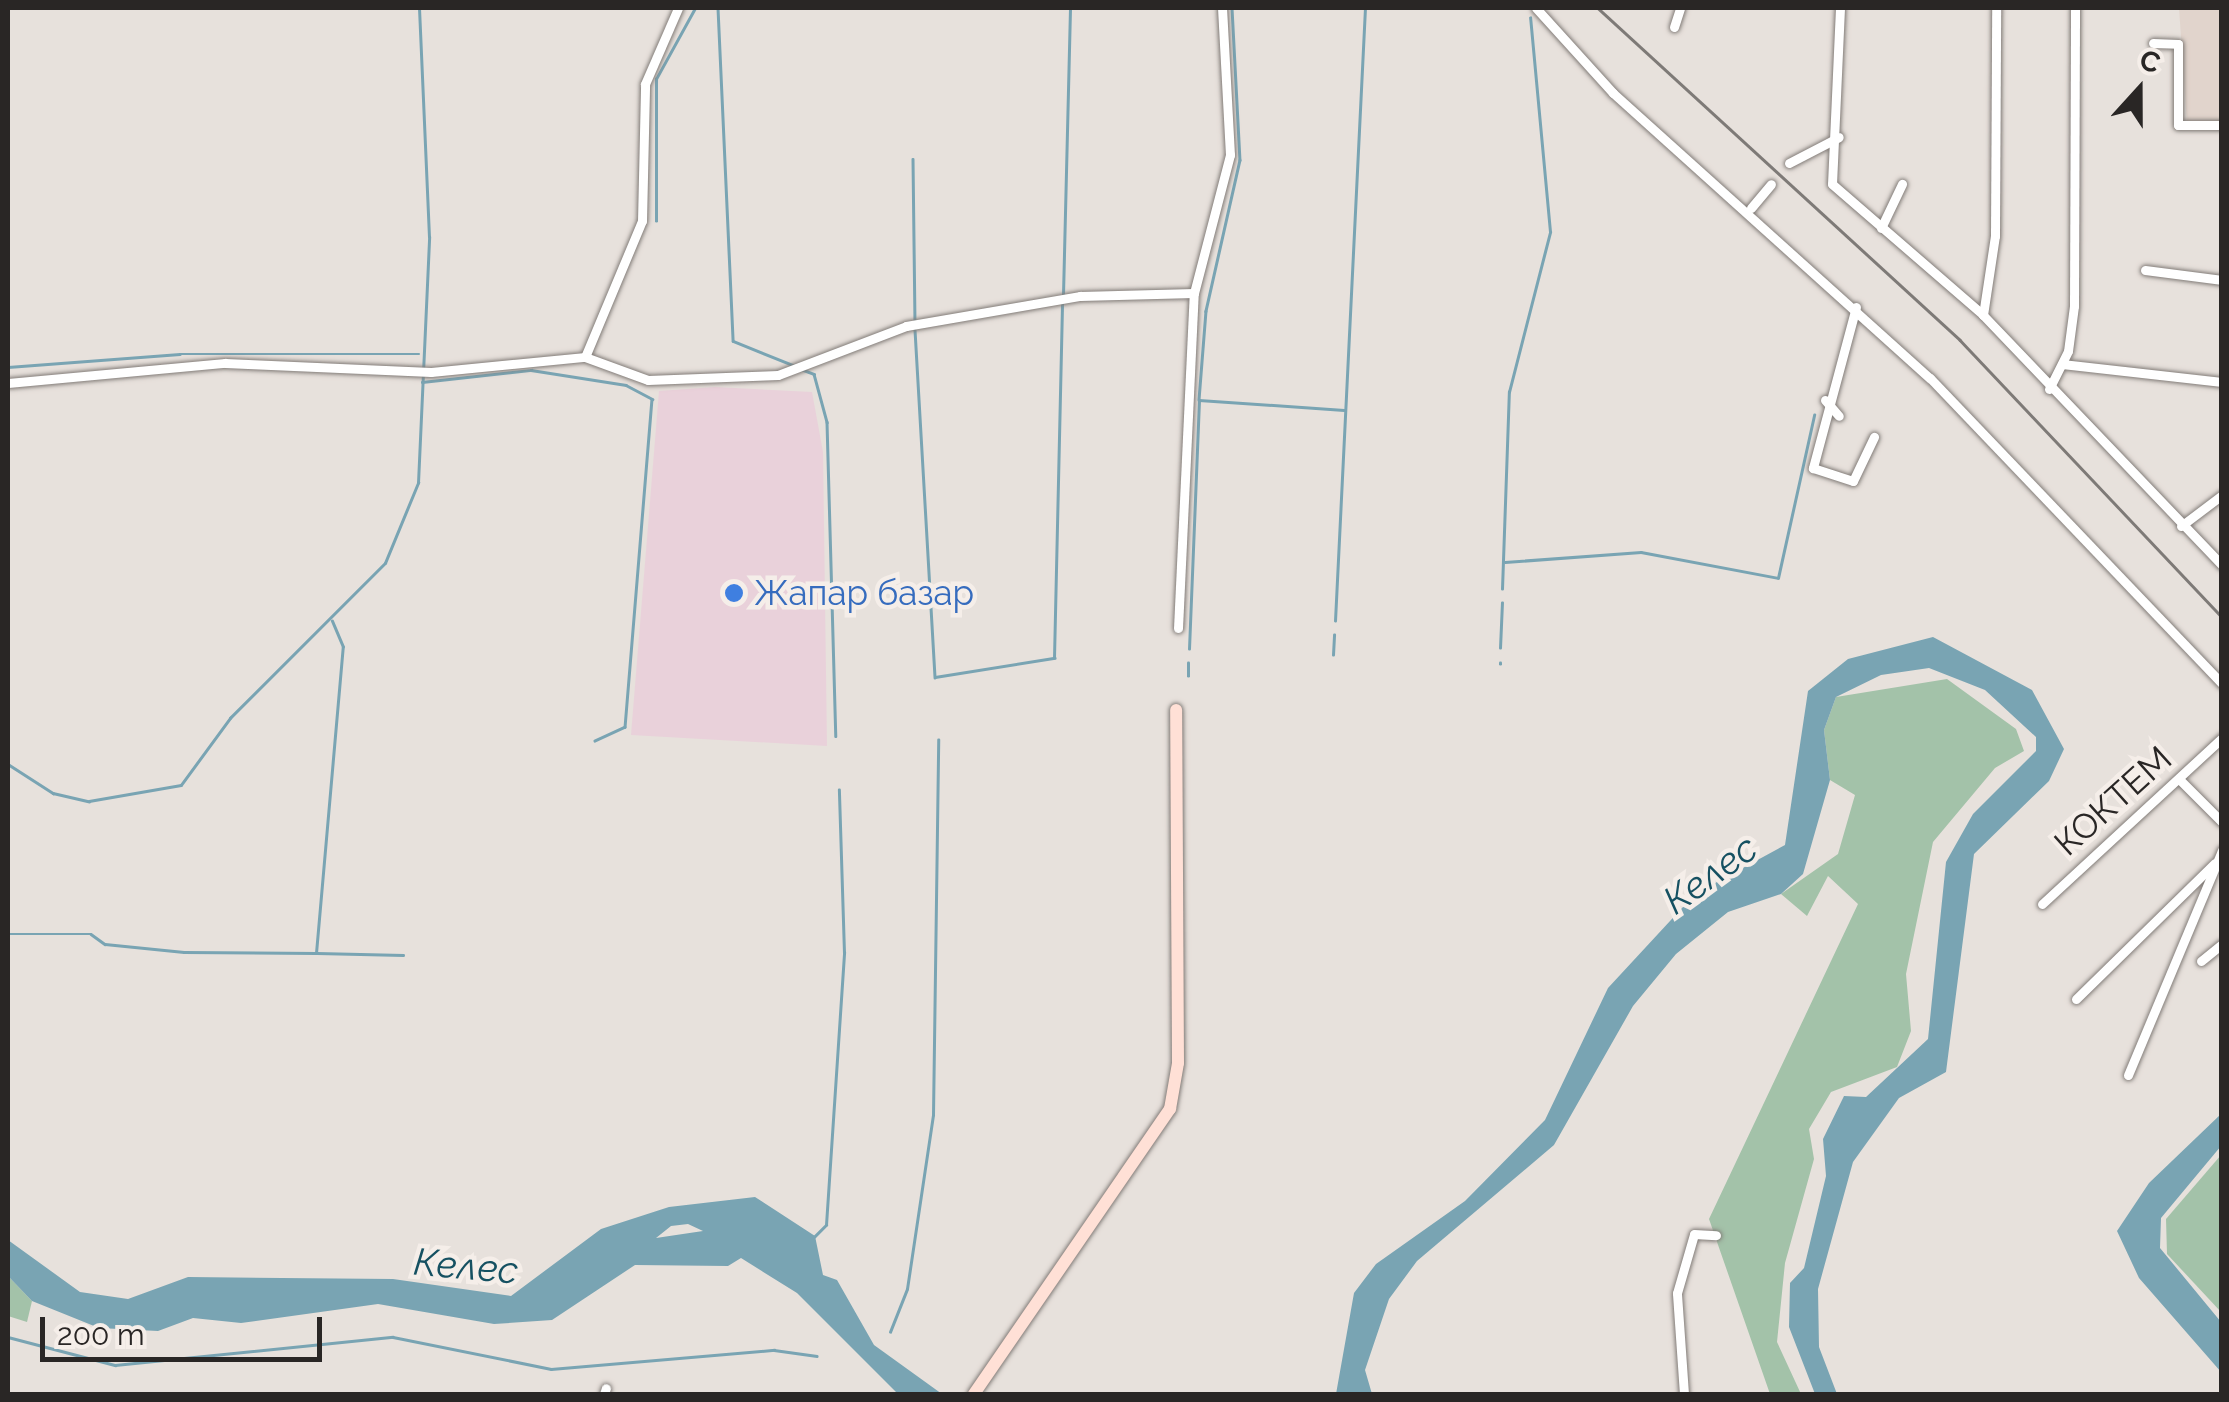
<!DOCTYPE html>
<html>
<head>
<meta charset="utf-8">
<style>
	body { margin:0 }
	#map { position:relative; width:2229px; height:1402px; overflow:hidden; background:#e7e1dc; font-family:Raleway,sans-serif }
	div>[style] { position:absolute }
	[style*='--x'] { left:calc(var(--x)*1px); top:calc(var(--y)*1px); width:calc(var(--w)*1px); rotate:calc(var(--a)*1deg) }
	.commercial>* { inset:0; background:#e9d1da }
	.built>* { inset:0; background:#e1d4cc }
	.green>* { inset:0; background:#a3c2a9 }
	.water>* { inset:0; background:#79a4b3 }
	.stream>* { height:2.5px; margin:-1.25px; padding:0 1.25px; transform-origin:1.25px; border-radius:1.25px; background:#79a4b3 }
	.roads { filter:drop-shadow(0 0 2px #827c78) drop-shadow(0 0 2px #827c78) }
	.street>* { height:9px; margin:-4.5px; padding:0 4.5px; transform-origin:4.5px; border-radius:4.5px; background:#fff }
	.secondary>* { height:12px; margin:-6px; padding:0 6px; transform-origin:6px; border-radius:6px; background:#ffe0d6 }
	.rail>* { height:2.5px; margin:-1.25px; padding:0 1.25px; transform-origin:1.25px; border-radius:1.25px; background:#7e7a77 }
	.dots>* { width:28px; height:28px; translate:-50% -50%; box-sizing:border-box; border:5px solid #f5eee9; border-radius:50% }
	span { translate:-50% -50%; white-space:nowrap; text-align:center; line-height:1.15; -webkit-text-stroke:9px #f5eee9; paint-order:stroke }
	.shop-label { font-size:35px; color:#366cbe }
	.left { translate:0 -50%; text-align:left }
	.street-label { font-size:35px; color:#292625 }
	.water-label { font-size:38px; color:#165162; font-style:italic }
	.frame { position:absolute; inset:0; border:10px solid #292625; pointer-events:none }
	.north { position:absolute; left:2089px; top:40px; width:100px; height:100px; -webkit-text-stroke:8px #f5eee9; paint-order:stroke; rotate:21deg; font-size:28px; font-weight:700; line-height:40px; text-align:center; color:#292625 }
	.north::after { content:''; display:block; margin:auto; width:35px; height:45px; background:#292625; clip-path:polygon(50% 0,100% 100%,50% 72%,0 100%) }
	.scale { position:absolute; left:40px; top:1317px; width:282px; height:45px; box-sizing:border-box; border:5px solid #292625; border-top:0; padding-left:12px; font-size:30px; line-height:35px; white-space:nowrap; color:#292625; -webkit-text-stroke:8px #f5eee9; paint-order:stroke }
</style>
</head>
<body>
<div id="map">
	<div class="commercial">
		<div style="clip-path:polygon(715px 387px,812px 392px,823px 452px,827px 746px,631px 735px,659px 391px)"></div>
	</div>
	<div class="built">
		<div style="clip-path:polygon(2179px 8px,2221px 8px,2221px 121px,2187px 123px)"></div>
	</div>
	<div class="green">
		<div style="clip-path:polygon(1947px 679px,2016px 729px,2024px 751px,1995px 768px,1933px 842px,1906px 974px,1911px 1031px,1897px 1067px,1831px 1092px,1809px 1129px,1814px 1159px,1785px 1263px,1777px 1342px,1801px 1394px,1770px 1394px,1709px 1219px,1858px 904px,1828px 876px,1807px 916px,1781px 894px,1838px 854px,1855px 795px,1830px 780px,1824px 730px,1836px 697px)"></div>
		<div style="clip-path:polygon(2221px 1155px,2221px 1312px,2167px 1254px,2166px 1219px)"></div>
		<div style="clip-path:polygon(8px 1276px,32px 1301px,27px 1322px,8px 1316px)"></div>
	</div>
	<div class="water">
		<div style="clip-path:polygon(1933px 637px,2032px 690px,2064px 749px,2049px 781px,1974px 854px,1946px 1072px,1899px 1098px,1853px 1162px,1818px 1289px,1819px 1347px,1837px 1394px,1815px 1394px,1789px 1327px,1790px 1283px,1804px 1268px,1826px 1176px,1823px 1139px,1844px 1096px,1866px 1097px,1928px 1039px,1946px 862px,1973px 814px,2036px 751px,2036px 737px,1985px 690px,1929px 668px,1881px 675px,1836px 697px,1824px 730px,1830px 780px,1803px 874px,1781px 894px,1728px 912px,1676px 954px,1633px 1006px,1554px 1145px,1417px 1261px,1389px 1299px,1365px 1370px,1372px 1394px,1336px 1394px,1354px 1293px,1376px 1264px,1465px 1201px,1545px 1120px,1608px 988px,1695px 894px,1785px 845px,1808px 691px,1848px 659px)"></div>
		<div style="clip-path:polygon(2221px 1114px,2221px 1146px,2161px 1218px,2160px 1248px,2221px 1322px,2221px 1372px,2139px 1278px,2117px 1231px,2149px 1183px)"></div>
		<div style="clip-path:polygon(evenodd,755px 1197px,815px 1236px,823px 1275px,837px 1280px,874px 1345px,942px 1394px,898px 1394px,797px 1293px,741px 1258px,728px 1266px,635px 1265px,552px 1320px,494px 1324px,378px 1304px,241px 1323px,193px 1318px,158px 1331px,99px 1328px,32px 1301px,8px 1276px,8px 1240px,80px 1292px,128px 1299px,188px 1277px,393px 1279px,511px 1296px,601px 1229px,669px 1207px,755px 1197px,688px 1224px,703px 1231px,656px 1238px,671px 1226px,688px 1224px)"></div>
	</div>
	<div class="stream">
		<div style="--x:718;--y:8;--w:333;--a:87.4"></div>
		<div style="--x:733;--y:341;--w:65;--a:21.8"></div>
		<div style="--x:1232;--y:8;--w:152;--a:87"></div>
		<div style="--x:1240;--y:160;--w:155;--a:102.7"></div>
		<div style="--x:1206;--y:311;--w:89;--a:94.5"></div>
		<div style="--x:1199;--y:400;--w:145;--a:3.9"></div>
		<div style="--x:913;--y:159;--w:163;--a:89.3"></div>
		<div style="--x:656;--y:221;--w:142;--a:-90"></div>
		<div style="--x:656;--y:79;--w:81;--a:-61.2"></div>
		<div style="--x:1063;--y:295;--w:287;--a:-88.6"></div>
		<div style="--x:915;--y:330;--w:348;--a:86.7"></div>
		<div style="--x:935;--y:677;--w:121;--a:-9.1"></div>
		<div style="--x:1054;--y:658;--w:355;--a:-88.7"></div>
		<div style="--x:8;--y:367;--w:172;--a:-4.3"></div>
		<div style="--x:180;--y:354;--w:239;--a:0"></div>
		<div style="--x:801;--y:369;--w:14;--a:21"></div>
		<div style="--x:814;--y:374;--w:50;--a:74.8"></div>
		<div style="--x:827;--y:422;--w:314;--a:88.4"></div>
		<div style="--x:422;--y:382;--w:110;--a:-6.3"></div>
		<div style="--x:531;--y:370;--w:96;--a:9"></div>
		<div style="--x:626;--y:385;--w:30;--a:28"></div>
		<div style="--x:652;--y:399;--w:329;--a:94.7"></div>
		<div style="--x:625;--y:727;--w:33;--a:155"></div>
		<div style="--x:1505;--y:562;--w:136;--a:-4.2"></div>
		<div style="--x:1641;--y:552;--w:139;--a:10.7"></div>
		<div style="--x:1778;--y:578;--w:167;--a:-77.5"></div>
		<div style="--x:1502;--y:589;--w:197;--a:-88"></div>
		<div style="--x:1509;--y:392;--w:165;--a:-75.6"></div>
		<div style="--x:1550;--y:232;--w:215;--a:-95.3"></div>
		<div style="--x:1335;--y:621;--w:614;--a:-87.2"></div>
		<div style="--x:1500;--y:648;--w:45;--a:-87.5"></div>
		<div style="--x:1189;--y:649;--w:248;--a:-87.7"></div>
		<div style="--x:1333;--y:655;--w:20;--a:-87"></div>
		<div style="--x:1500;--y:664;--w:1;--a:-90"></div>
		<div style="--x:1188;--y:676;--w:13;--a:-90"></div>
		<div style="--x:8;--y:764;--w:54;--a:32.8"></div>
		<div style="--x:53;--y:793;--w:37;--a:13"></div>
		<div style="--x:89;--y:801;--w:93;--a:-9.9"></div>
		<div style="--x:181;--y:785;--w:83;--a:-53.8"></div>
		<div style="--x:230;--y:718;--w:219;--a:-45"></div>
		<div style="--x:385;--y:563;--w:87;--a:-67.6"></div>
		<div style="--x:418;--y:483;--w:246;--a:-87.4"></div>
		<div style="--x:429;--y:237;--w:229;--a:-92.5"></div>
		<div style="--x:8;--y:934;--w:83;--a:0"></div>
		<div style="--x:91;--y:934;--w:17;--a:36"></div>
		<div style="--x:105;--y:944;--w:79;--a:5.8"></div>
		<div style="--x:184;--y:952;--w:132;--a:0.4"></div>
		<div style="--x:316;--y:953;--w:307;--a:-85"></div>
		<div style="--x:343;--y:647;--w:28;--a:-113"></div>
		<div style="--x:317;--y:953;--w:86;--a:1.3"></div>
		<div style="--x:814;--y:1237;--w:17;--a:-45"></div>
		<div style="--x:826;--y:1225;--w:273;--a:-86.2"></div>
		<div style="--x:844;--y:953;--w:163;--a:-91.8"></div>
		<div style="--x:890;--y:1332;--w:46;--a:-68.4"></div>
		<div style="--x:907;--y:1289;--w:176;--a:-81.5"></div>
		<div style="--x:933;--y:1115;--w:375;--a:-89.2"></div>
		<div style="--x:8;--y:1337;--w:111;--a:14.7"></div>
		<div style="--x:115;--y:1365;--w:279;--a:-5.8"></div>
		<div style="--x:393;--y:1337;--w:161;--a:11.4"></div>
		<div style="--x:551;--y:1369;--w:224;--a:-4.9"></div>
		<div style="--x:774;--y:1350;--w:43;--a:7.9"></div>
	</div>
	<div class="roads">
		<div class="street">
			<div style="--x:1536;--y:8;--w:115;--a:47.8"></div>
			<div style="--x:1613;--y:93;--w:426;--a:42"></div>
			<div style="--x:1930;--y:378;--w:423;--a:46.3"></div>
			<div style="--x:1840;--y:8;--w:176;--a:92.6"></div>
			<div style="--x:1832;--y:184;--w:200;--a:40.9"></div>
			<div style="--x:1983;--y:315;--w:346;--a:46.3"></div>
			<div style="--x:1674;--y:27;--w:20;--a:-72"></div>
			<div style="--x:2153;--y:43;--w:25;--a:2"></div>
			<div style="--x:2178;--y:44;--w:81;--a:90"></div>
			<div style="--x:2178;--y:125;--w:44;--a:0"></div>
			<div style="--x:1789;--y:163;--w:56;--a:-27.5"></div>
			<div style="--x:1751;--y:208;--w:31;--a:-50"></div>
			<div style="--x:1881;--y:228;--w:49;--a:-64.5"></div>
			<div style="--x:2145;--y:270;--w:78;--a:7.4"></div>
			<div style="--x:1856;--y:307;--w:167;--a:105"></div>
			<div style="--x:1813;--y:468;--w:42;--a:18"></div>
			<div style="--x:1853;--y:481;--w:49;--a:-64.5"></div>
			<div style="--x:1983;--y:315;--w:80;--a:-81.4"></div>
			<div style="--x:1995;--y:236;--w:228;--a:-89.7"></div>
			<div style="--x:585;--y:357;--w:67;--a:20.1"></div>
			<div style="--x:648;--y:380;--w:130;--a:-2.2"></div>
			<div style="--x:778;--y:375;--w:137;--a:-20.9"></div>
			<div style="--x:906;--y:326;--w:177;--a:-9.8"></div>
			<div style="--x:1080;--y:296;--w:114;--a:-1.5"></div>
			<div style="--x:2062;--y:364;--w:161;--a:6.4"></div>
			<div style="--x:8;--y:383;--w:218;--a:-5.3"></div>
			<div style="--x:225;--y:363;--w:206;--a:2.5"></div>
			<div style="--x:431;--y:372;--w:155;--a:-5.6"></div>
			<div style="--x:585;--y:357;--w:147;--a:-67.3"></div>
			<div style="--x:642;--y:221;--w:137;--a:-88.7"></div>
			<div style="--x:645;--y:84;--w:83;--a:-66.5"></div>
			<div style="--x:2049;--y:389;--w:42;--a:-63.4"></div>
			<div style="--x:2068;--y:351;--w:45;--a:-82.4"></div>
			<div style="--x:2074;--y:306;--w:298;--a:-89.8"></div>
			<div style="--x:1825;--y:400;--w:21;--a:49"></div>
			<div style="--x:2181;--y:526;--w:51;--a:-37.1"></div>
			<div style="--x:1178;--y:628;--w:335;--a:-87.3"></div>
			<div style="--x:1194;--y:293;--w:143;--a:-75.4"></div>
			<div style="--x:1230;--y:155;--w:147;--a:-93.1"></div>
			<div style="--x:2180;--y:780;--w:59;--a:45"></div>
			<div style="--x:2042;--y:904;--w:245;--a:-42.7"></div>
			<div style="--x:2201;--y:961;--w:27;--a:-39"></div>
			<div style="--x:2076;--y:999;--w:194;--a:-44.4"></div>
			<div style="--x:2128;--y:1075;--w:244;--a:-67.3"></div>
			<div style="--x:604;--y:1394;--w:6;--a:-72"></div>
			<div style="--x:1684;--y:1394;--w:101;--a:-94"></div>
			<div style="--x:1677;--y:1293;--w:61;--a:-73.9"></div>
			<div style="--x:1694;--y:1234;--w:22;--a:3"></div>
		</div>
		<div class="secondary">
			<div style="--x:974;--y:1394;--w:346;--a:-55.5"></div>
			<div style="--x:1170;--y:1109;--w:47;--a:-80.1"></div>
			<div style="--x:1178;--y:1063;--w:353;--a:-90.3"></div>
		</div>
	</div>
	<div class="rail">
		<div style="--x:1598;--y:8;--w:491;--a:42.5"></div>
		<div style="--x:1960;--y:340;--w:381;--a:46.6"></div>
	</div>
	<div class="dots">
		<div style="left:734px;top:593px;background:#3f7fe0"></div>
	</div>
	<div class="shop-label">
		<span class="left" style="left:754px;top:593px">Жапар базар</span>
	</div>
	<div class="street-label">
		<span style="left:2113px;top:801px;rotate:-42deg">КОКТЕМ</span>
	</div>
	<div class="water-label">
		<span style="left:1710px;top:874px;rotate:-36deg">Келес</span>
		<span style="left:466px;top:1266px;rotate:5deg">Келес</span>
	</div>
	<div class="frame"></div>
	<div class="north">С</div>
	<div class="scale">200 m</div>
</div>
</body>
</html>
